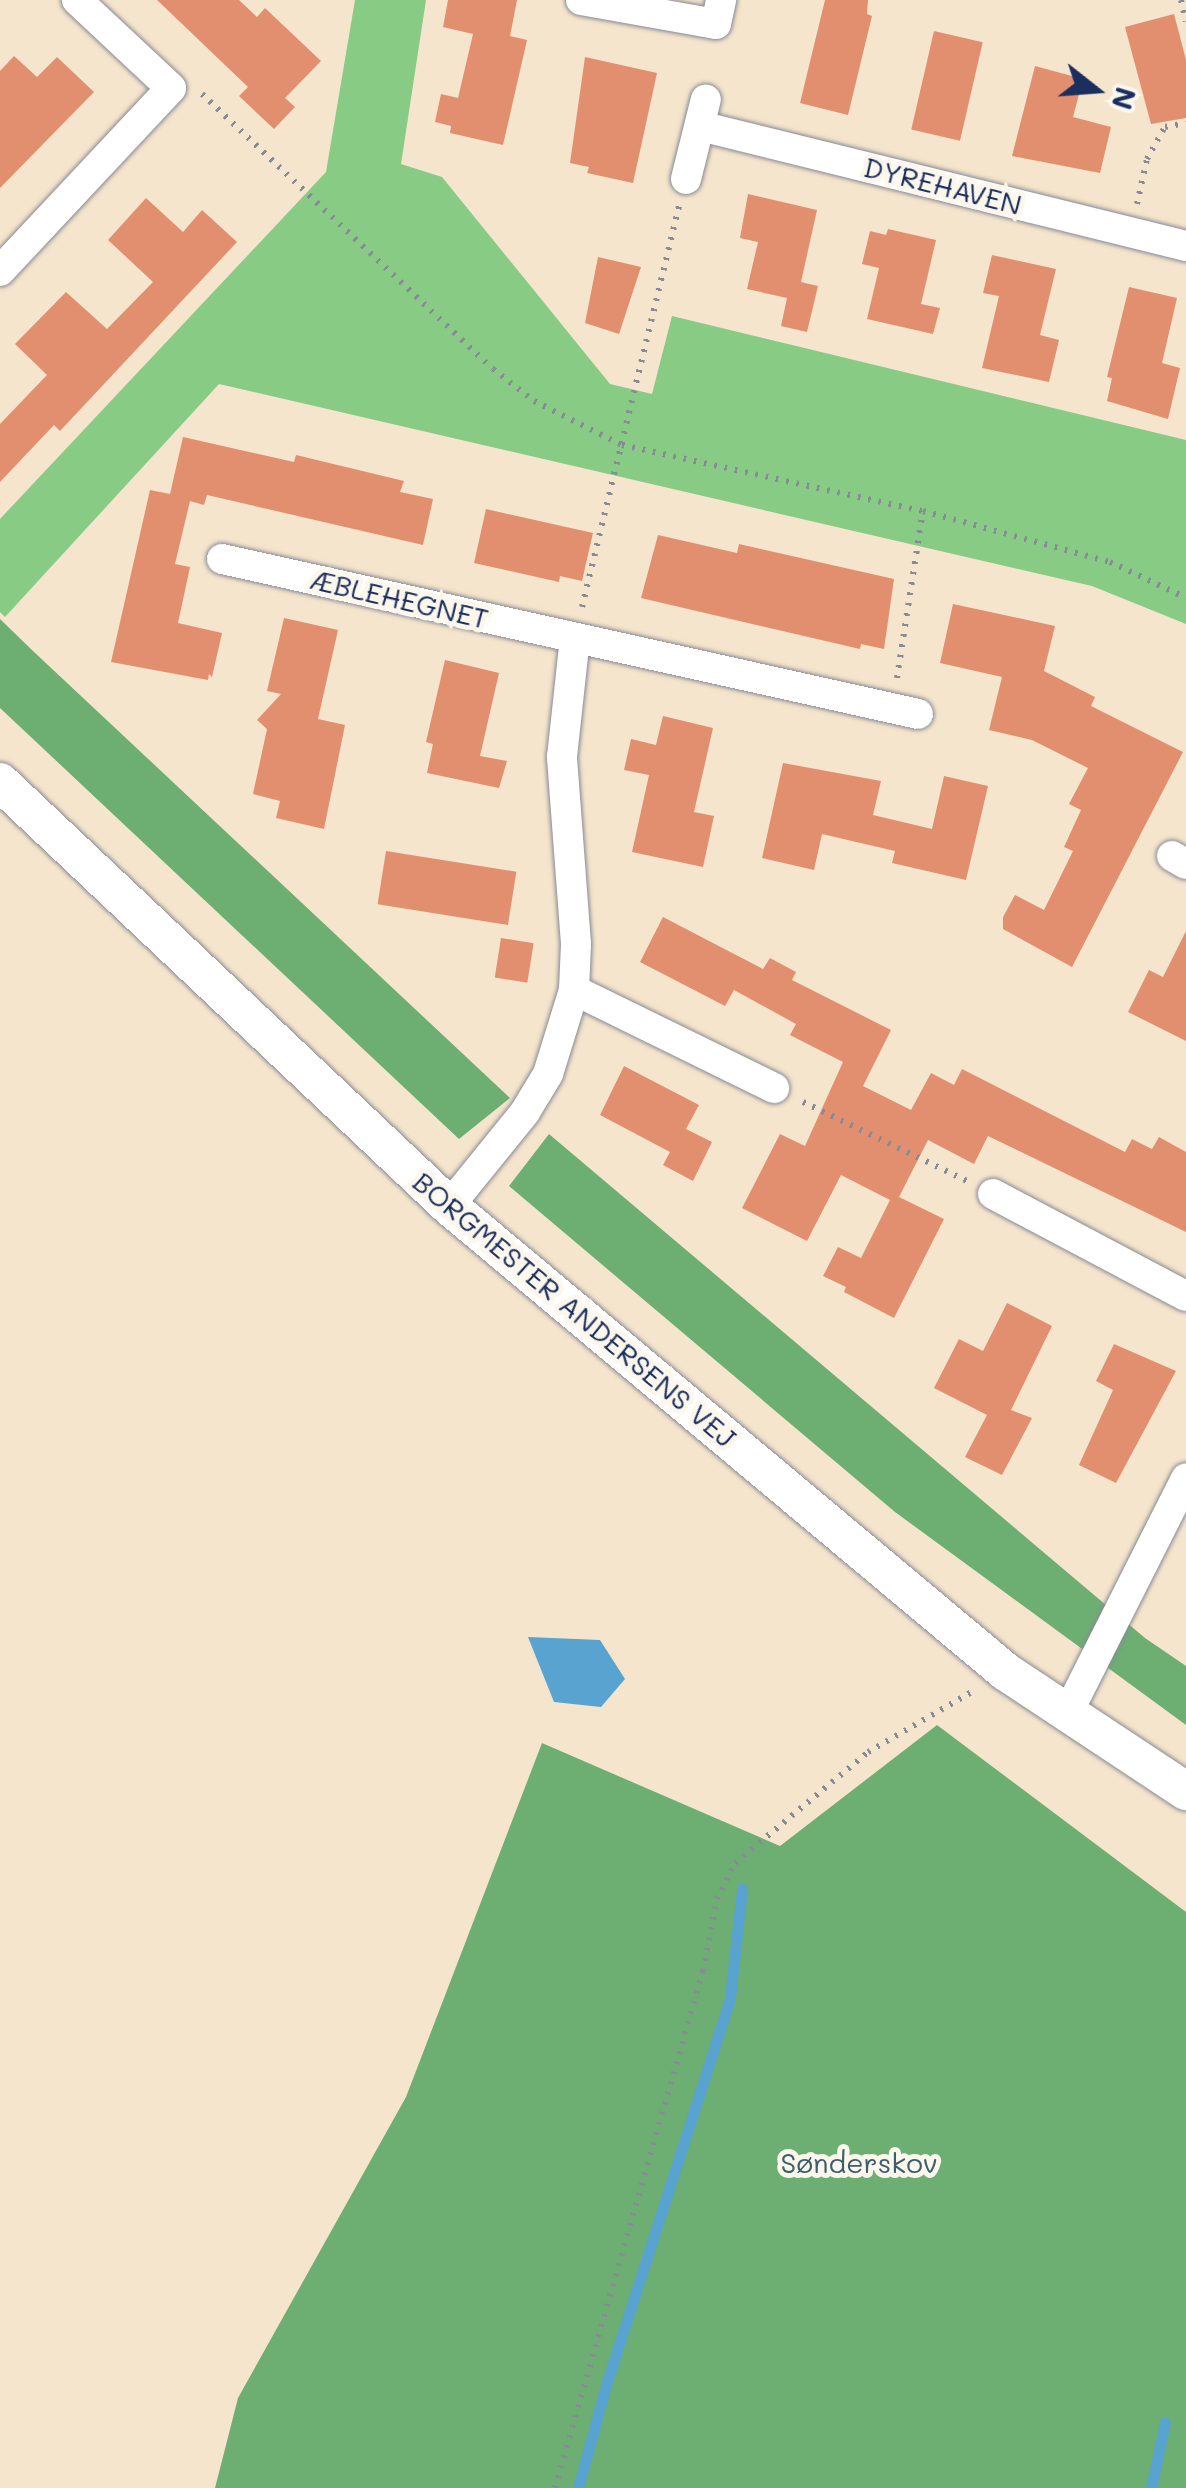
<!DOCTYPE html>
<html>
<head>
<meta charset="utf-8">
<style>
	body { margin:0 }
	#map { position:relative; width:1186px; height:2488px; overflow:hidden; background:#f5e5cc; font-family:Mali,sans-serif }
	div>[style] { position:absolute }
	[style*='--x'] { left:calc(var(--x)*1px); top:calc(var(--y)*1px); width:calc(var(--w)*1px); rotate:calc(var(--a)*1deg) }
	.green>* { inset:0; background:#87cb85 }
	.forest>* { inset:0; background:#6daf72 }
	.water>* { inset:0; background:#58a3d0 }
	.stream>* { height:11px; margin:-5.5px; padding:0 5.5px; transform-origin:5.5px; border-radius:5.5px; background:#58a3d0 }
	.building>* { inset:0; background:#e28f70; transform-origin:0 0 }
	.path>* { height:6px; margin-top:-3px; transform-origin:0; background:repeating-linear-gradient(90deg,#888a95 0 2.5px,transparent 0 10.5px) }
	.roads { filter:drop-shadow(0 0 2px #888a95) drop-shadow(0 0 2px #888a95) }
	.minor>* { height:30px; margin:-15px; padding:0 15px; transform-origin:15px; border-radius:15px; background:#fff }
	.tertiary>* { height:38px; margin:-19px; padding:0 19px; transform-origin:19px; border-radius:19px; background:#fff }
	span { translate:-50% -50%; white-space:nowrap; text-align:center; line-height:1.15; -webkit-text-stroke:10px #fbf7ec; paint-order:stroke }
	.street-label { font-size:28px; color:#1b2f5e }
	.park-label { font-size:28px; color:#3b5e6a }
	.north { position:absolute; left:1046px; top:40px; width:100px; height:100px; -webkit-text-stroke:8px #fbf7ec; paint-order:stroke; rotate:107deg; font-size:28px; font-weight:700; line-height:40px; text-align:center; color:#1b2f5e }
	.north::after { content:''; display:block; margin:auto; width:35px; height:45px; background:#1b2f5e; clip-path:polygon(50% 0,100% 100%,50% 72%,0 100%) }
</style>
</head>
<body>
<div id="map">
	<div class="green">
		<div style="clip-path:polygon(355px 0,426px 0,401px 164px,442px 177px,610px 384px,652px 394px,672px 316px,1186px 440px,1186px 624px,1092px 586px,219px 384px,5px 617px,0 612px,0 519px,326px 172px)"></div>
	</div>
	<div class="forest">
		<div style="clip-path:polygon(0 619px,33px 651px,510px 1098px,459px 1139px,0 708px)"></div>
		<div style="clip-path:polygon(549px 1134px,1145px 1638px,1186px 1666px,1186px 1725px,895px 1512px,509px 1186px)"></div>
		<div style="clip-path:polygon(937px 1725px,1186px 1912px,1186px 2488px,215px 2488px,238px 2398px,406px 2097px,542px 1743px,780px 1846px)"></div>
	</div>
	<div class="water">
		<div style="clip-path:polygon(528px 1637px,600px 1640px,625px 1679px,601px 1707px,554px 1702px)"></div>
	</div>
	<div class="stream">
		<div style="--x:578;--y:2488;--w:107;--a:-74.8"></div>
		<div style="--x:606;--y:2385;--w:406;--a:-72.2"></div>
		<div style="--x:730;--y:1998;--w:110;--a:-83.7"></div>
		<div style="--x:1151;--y:2488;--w:67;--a:-78"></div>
	</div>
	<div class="building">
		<div style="clip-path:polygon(157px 0,239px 0,257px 17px,265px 8px,321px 61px,285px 98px,295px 107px,274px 129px,239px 96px,248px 87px)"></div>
		<div style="clip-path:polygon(448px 0,517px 0,510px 36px,527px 40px,503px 145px,450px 133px,451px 126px,435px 122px,441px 94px,458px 98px,473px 34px,443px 27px)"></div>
		<div style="clip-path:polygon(825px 0,868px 0,867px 14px,872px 16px,848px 115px,800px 103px)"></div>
		<div style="clip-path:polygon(1174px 14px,1186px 60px,1186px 118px,1151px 124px,1125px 27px)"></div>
		<div style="left:934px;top:31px;width:50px;height:101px;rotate:13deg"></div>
		<div style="clip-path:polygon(14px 56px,37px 77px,57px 57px,94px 92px,0 188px,0 71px)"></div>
		<div style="clip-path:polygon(585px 57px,657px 73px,633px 183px,587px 173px,589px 167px,570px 163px)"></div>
		<div style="clip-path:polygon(1035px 66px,1083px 79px,1073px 117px,1111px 127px,1100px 173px,1012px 156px)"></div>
		<div style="clip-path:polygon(748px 194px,817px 210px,801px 282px,818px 286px,807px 332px,781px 326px,787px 298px,747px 289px,758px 242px,740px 238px)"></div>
		<div style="clip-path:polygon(146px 198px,183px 232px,202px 210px,237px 242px,60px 431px,54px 425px,0 482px,0 424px,47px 375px,15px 344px,66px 292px,107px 329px,153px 282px,108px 240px)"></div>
		<div style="clip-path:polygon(888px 229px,936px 240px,921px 304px,940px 308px,933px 334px,867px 319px,879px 268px,862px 264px,870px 231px,886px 235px)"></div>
		<div style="clip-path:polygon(992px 255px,1056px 269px,1040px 335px,1059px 340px,1049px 382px,982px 368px,999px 296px,983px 293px)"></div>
		<div style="clip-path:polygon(598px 257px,641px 267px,619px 334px,585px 323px)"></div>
		<div style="clip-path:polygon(1129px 287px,1177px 298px,1162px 363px,1180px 368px,1168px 419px,1107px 401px,1112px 378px,1107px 377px)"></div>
		<div style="clip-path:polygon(183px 437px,294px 462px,296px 455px,404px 481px,400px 492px,433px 499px,423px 545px,207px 495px,204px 505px,190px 501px,175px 564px,190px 567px,178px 623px,222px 633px,212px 677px,209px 674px,208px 680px,111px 662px,150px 490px,170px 494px)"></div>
		<div style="clip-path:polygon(486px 509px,593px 533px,582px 581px,560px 576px,559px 582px,474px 563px)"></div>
		<div style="clip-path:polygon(658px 535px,737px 553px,739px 544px,894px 579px,884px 649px,861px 644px,860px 649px,641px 598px)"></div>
		<div style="clip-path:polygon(953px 604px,1055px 626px,1044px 671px,1095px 697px,1091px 706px,1183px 752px,1072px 967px,1003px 929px,1003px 917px,1015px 895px,1044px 910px,1073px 851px,1064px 847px,1081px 810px,1069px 804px,1088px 768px,1032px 740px,989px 730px,1002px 677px,940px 663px)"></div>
		<div style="clip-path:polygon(284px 618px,338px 630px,318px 719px,345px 725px,324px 829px,276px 818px,280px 801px,253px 794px,267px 729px,257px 720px,281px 694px,267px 691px)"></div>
		<div style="clip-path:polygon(445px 660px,499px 673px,480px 756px,507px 761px,499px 788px,427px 773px,433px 744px,426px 742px)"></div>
		<div style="clip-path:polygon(663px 716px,713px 728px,694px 812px,714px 816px,703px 867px,632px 852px,649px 775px,624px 770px,631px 739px,656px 745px)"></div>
		<div style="clip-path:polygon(783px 763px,881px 781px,873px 815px,932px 829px,944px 776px,988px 786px,966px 880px,892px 863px,895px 851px,822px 834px,814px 870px,762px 858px)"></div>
		<div style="left:386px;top:851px;width:132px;height:54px;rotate:9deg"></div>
		<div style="clip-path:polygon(663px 917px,763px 969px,770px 958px,796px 972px,792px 980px,891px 1030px,863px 1086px,911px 1110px,931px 1073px,954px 1085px,962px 1069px,1125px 1152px,1132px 1139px,1152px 1149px,1159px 1137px,1186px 1152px,1186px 1232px,988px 1136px,974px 1164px,928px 1140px,899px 1197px,944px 1219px,894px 1318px,844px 1292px,846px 1287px,823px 1276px,838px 1247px,861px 1258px,890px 1200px,841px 1175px,807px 1241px,742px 1208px,780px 1134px,805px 1146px,843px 1062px,790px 1035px,796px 1024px,734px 990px,725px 1006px,640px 962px)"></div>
		<div style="clip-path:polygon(1186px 931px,1186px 1041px,1128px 1012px,1149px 970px,1163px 977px)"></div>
		<div style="left:501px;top:938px;width:33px;height:40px;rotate:9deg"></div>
		<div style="clip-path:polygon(624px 1066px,699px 1105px,686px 1129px,712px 1142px,693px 1181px,663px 1165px,670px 1152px,600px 1115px)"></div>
		<div style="clip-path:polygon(1007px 1303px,1052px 1326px,1011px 1410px,1032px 1418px,1002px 1475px,965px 1457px,987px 1415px,934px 1388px,959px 1339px,983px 1351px)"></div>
		<div style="clip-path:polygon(1114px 1344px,1176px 1371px,1116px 1483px,1079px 1465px,1113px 1390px,1096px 1381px)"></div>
	</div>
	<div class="path">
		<div style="--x:1181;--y:0;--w:22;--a:77"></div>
		<div style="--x:202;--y:94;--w:400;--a:43.4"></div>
		<div style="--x:493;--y:369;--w:52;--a:38"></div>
		<div style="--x:534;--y:401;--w:98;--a:26.6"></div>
		<div style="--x:622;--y:445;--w:308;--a:12.4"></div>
		<div style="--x:923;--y:511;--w:194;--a:15.3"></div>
		<div style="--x:1110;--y:562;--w:84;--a:25.3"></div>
		<div style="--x:1137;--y:204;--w:46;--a:-77.5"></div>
		<div style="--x:1147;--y:159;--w:37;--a:-61"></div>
		<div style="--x:1165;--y:127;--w:21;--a:-11"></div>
		<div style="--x:582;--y:607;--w:413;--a:-76.4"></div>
		<div style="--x:897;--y:678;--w:169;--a:-81.2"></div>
		<div style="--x:803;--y:1102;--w:182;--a:25.7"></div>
		<div style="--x:555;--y:2488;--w:538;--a:-74.03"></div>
		<div style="--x:703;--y:1971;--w:73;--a:-79"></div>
		<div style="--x:717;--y:1899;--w:40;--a:-63.4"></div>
		<div style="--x:735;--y:1863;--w:173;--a:-39.8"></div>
		<div style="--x:868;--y:1752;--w:124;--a:-30.1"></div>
	</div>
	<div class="roads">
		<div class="minor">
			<div style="--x:581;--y:0;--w:137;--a:10.1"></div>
			<div style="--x:716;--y:24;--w:25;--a:-78"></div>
			<div style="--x:700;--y:126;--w:501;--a:13.87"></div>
			<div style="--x:686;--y:179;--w:82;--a:-76"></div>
			<div style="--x:0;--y:271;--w:250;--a:-46.9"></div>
			<div style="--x:171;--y:88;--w:129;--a:-136.9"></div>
			<div style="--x:222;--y:559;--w:713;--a:12.55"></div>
			<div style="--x:1172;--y:856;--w:16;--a:30"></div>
			<div style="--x:574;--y:990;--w:223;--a:26.1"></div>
			<div style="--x:993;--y:1194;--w:218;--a:27.9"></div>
			<div style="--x:449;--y:1206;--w:121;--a:-51"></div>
			<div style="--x:525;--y:1112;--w:44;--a:-58.8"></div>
			<div style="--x:548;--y:1074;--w:88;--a:-72.8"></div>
			<div style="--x:574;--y:990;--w:46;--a:-87.5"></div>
			<div style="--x:576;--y:944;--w:188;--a:-94.3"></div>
			<div style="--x:562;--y:757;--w:120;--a:-83.8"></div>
			<div style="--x:1067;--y:1714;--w:264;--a:-63.2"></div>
		</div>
		<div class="tertiary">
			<div style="--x:0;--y:782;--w:618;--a:43.36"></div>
			<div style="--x:449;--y:1206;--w:726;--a:39.92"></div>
			<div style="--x:1006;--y:1672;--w:216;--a:33.5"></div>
		</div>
	</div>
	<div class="street-label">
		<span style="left:943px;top:185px;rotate:14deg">DYREHAVEN</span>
		<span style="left:399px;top:598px;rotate:13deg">ÆBLEHEGNET</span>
		<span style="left:575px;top:1309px;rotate:40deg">BORGMESTER ANDERSENS VEJ</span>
	</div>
	<div class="park-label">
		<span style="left:859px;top:2162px">Sønderskov</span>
	</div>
	<div class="north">N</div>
</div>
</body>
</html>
